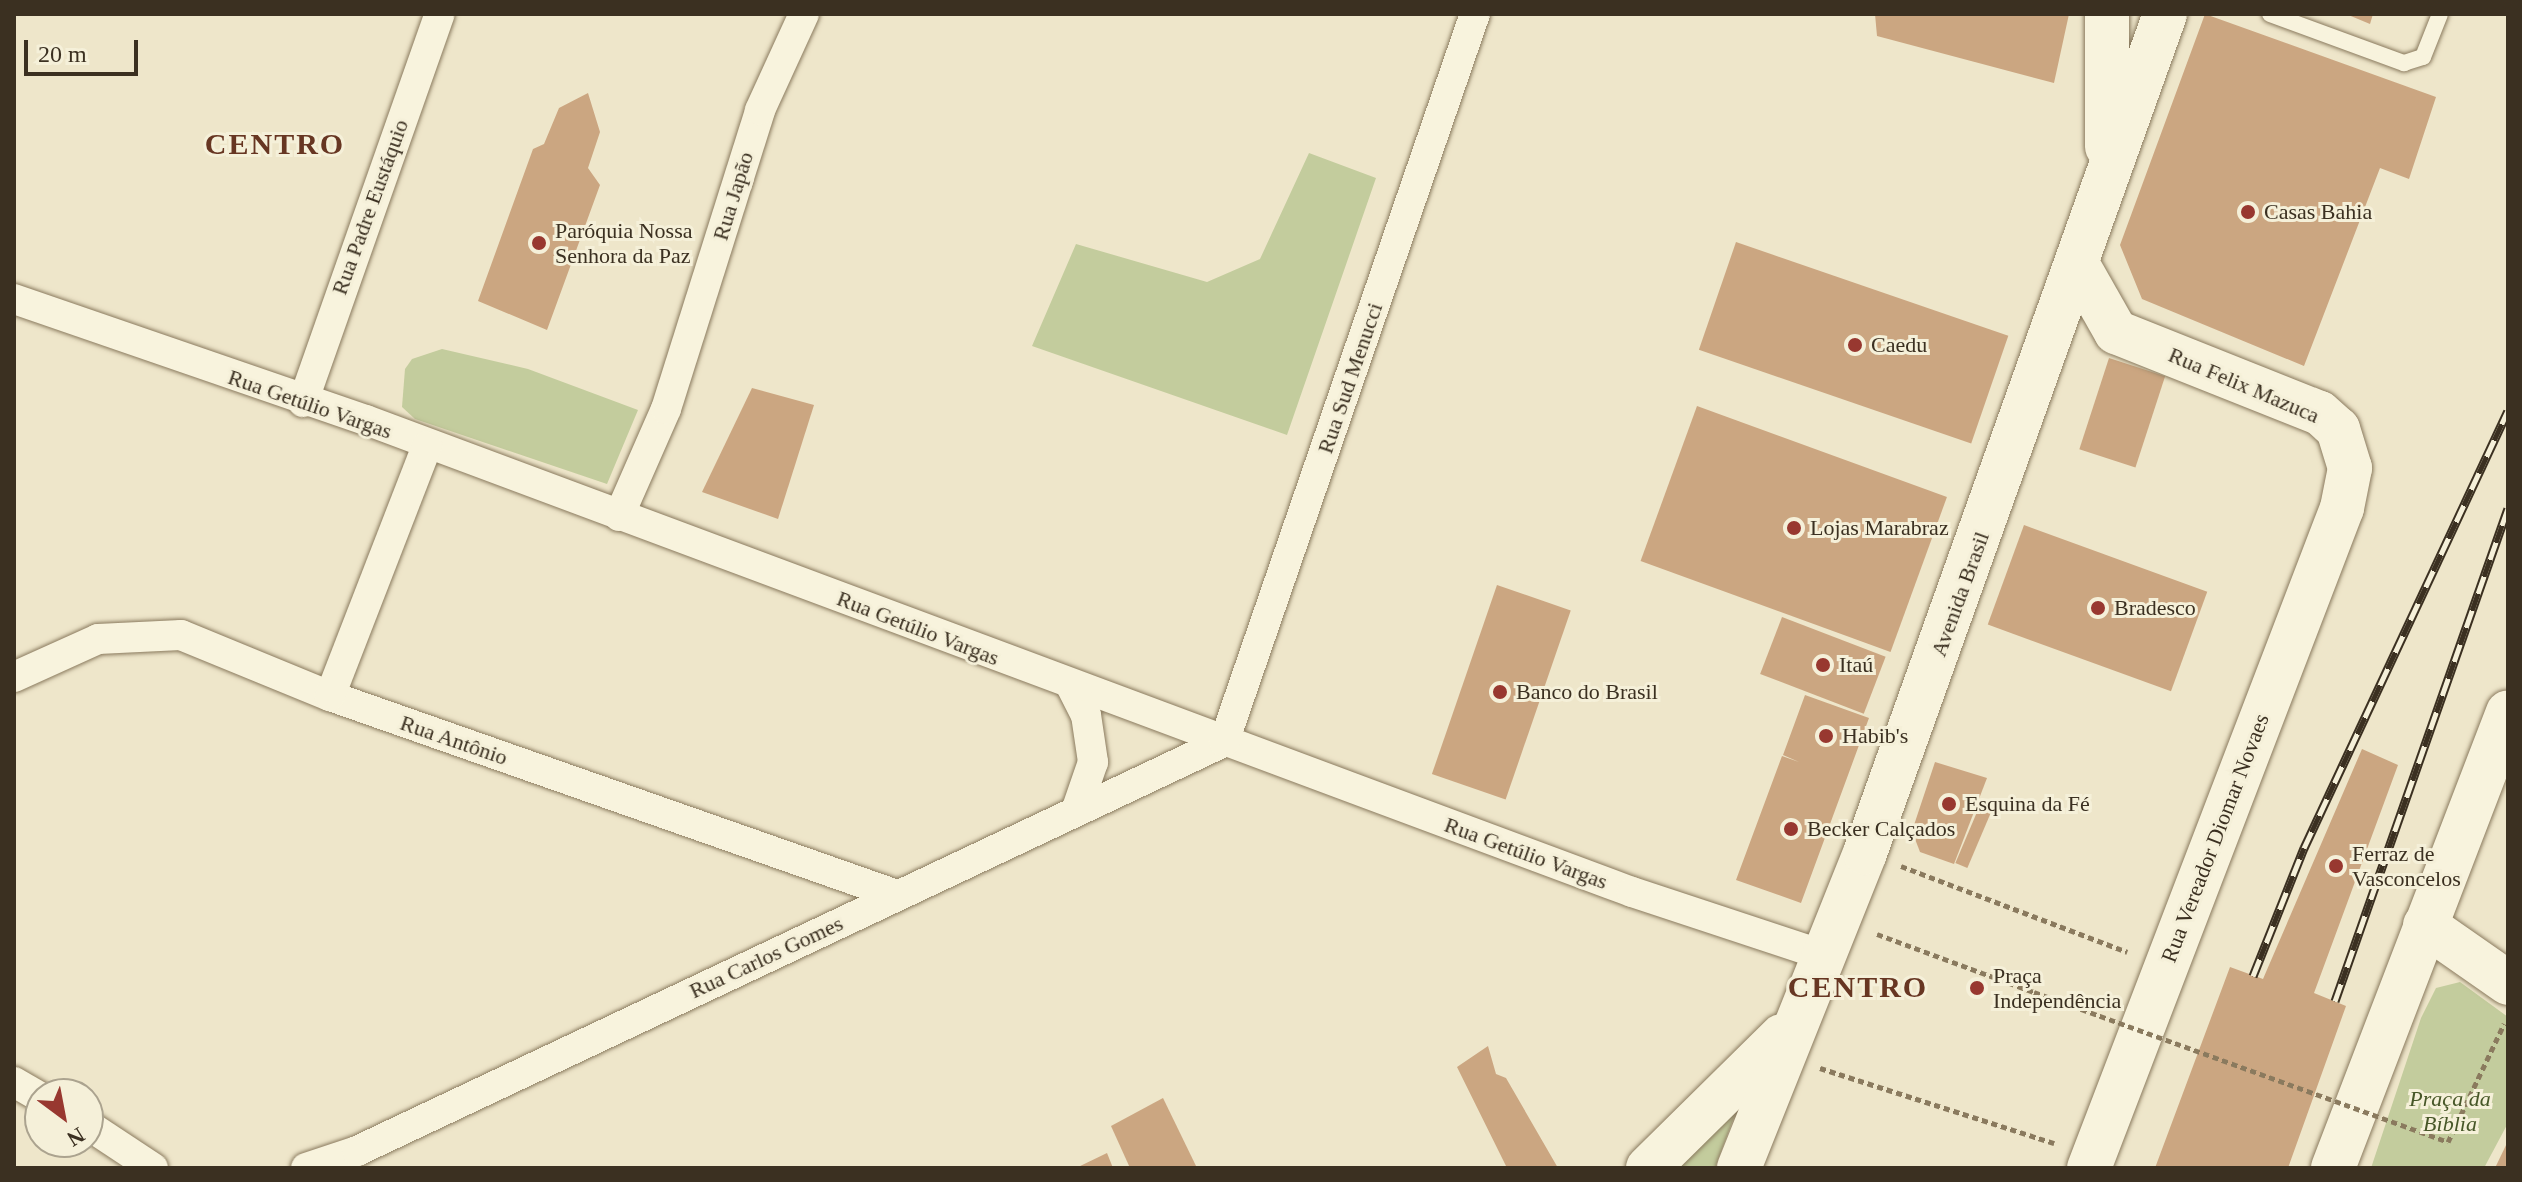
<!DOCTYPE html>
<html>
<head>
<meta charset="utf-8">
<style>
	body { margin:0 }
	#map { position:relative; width:2522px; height:1182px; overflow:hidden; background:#eee6ca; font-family:Georgia,serif }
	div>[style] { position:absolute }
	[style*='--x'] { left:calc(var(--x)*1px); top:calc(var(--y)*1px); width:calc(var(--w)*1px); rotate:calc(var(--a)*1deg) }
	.green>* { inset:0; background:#c3cc9d }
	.building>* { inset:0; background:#cba681; transform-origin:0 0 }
	.path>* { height:5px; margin-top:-2.5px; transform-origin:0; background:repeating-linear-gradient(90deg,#8a7a5e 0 6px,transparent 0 10px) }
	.roads { filter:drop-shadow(0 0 2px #8a7a5e) drop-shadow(0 0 2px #8a7a5e) }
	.lane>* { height:16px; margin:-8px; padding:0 8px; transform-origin:8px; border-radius:8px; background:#f8f3dd }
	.street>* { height:30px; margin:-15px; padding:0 15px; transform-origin:15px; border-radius:15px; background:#f8f3dd }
	.secondary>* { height:44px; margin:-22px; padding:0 22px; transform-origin:22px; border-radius:22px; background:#f8f3dd }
	.rail>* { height:9px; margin-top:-4.5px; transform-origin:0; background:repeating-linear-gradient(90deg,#f5f0d9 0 18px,#3b3021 0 36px); box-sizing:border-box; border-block:2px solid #3b3021 }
	.path-bridge>* { height:5px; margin-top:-2.5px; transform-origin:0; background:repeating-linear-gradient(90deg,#8a7a5e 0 6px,transparent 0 10px) }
	.dots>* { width:22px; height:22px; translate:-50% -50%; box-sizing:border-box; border:4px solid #f5f0d9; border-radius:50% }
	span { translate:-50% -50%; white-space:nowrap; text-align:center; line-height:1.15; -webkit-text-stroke:6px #f5f0d9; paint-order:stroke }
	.street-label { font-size:22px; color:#3b3021 }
	.poi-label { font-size:22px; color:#3b3021 }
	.left { translate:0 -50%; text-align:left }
	.park-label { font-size:22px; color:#475728; font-style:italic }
	.district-label { font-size:30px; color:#673622; font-weight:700; letter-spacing:2px }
	.frame { position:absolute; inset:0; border:16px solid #3b3021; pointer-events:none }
	.north { position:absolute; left:24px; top:1078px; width:80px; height:80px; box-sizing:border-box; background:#f5f0d9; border:2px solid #aba38f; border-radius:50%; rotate:148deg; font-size:22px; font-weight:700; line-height:32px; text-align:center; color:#3b3021 }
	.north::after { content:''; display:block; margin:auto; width:28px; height:36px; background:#983830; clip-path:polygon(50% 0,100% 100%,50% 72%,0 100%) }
	.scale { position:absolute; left:24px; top:40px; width:114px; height:36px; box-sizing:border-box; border:4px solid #3b3021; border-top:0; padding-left:10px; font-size:24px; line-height:28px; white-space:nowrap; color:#3b3021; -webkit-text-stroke:6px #f5f0d9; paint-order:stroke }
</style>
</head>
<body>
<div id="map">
	<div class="green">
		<div style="clip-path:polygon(1309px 153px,1376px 178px,1287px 435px,1032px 346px,1076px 244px,1207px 282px,1260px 259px)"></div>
		<div style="clip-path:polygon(442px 349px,528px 369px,638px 410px,607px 484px,415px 419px,402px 407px,405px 369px,412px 359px)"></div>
		<div style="clip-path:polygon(2460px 982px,2508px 1017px,2508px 1123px,2484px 1168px,2371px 1168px,2421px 1018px,2436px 988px)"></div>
		<div style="clip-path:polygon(1737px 1109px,1715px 1168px,1676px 1168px)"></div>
	</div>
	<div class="building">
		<div style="clip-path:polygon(1875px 14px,2069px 14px,2054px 83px,1877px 36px)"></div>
		<div style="clip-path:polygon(2205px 14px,2436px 97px,2409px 179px,2380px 168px,2304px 366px,2142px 299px,2120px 245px)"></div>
		<div style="clip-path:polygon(2346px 14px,2373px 14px,2370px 24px)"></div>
		<div style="clip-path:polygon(588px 93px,600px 132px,588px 168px,600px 185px,547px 330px,478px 301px,533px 149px,544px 144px,559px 108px)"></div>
		<div style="left:1736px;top:242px;width:288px;height:114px;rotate:19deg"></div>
		<div style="left:2109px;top:358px;width:59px;height:96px;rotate:18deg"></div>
		<div style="clip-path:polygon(752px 388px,814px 405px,778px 519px,702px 492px)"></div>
		<div style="left:1697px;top:406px;width:266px;height:165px;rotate:20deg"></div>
		<div style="left:2024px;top:525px;width:195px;height:106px;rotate:20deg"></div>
		<div style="left:1497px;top:585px;width:78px;height:200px;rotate:19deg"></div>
		<div style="left:1782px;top:617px;width:111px;height:61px;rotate:21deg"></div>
		<div style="clip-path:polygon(1805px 695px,1869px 718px,1801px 903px,1736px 880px,1782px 756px,1799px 762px,1783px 755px)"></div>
		<div style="clip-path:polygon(2362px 749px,2398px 765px,2314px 993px,2346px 1006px,2288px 1168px,2155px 1168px,2230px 967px,2263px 979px)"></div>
		<div style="clip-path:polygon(1935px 762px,1987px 778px,1954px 864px,1920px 852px,1912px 831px)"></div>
		<div style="left:1980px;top:805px;width:13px;height:63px;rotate:23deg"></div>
		<div style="clip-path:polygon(1488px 1046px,1496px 1074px,1506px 1078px,1558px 1168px,1507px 1168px,1457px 1067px)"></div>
		<div style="clip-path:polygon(1163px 1098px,1197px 1168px,1130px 1168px,1111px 1126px)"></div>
		<div style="clip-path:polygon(2508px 1141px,2508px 1168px,2495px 1168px)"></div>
		<div style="clip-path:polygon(1107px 1153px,1113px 1168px,1076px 1168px)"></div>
	</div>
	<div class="path">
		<div style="--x:1901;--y:866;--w:242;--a:20.8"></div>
		<div style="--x:1877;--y:934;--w:167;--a:20.3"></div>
		<div style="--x:1820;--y:1068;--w:246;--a:17.8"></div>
		<div style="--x:2448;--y:1142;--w:131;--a:-64.6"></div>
	</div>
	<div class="roads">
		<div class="lane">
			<div style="--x:2270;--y:14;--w:143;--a:20.1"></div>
			<div style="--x:2404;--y:63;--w:20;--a:-18"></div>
			<div style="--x:2423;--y:57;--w:46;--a:-68.4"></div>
		</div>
		<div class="street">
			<div style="--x:14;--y:299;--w:372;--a:19"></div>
			<div style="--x:366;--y:420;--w:1351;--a:20.45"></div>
			<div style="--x:1632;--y:892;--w:201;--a:18.3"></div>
			<div style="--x:303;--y:402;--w:411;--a:-70.6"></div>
			<div style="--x:619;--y:516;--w:117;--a:-66.3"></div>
			<div style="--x:666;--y:409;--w:313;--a:-72.5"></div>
			<div style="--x:760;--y:110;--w:106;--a:-65.4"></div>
			<div style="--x:14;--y:677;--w:92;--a:-24.3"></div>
			<div style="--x:98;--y:639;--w:83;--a:-2.8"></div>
			<div style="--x:181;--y:635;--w:161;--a:22.3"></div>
			<div style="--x:330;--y:696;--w:601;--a:19.34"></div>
			<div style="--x:1071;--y:686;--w:33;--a:63"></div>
			<div style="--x:1086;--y:715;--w:48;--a:81.5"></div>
			<div style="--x:1093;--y:762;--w:52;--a:109.1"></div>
			<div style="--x:330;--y:696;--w:268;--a:-68.8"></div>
			<div style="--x:14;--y:1082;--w:30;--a:30"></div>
			<div style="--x:88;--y:1125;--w:78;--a:33.5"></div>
			<div style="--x:306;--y:1168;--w:54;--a:-18.4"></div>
			<div style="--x:357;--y:1151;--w:959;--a:-25.26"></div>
			<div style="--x:1224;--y:742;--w:770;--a:-70.98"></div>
		</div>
		<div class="secondary">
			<div style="--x:2107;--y:14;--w:133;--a:90"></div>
			<div style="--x:2079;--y:267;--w:75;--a:60.4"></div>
			<div style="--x:2116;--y:332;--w:219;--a:21.7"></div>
			<div style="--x:2320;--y:413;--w:24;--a:42"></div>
			<div style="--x:2338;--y:429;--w:41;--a:72.9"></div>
			<div style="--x:2350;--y:468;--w:41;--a:101.3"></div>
			<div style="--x:2342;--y:508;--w:707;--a:110.97"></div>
			<div style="--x:2425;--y:925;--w:101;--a:34.9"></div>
			<div style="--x:1648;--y:1168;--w:188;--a:-44.6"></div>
			<div style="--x:1739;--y:1168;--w:339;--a:-68.2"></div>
			<div style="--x:1865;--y:853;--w:891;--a:-70.32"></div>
			<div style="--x:2333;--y:1168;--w:488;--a:-69"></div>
		</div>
	</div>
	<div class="rail">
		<div style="--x:2253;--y:976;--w:138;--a:-68.3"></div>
		<div style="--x:2304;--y:848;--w:482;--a:-65"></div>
		<div style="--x:2335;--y:1001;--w:522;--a:-70.66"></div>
	</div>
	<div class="path-bridge">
		<div style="--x:2034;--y:992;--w:440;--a:19.9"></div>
	</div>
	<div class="dots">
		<div style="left:2248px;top:212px;background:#983830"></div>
		<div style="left:539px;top:243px;background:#983830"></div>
		<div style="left:1855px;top:345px;background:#983830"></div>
		<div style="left:1794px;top:528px;background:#983830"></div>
		<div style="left:2098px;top:608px;background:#983830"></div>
		<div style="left:1823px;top:665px;background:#983830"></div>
		<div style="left:1500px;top:692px;background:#983830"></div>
		<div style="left:1826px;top:736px;background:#983830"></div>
		<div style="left:1949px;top:804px;background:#983830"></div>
		<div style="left:1791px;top:829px;background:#983830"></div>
		<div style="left:2336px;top:866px;background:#983830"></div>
		<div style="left:1977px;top:988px;background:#983830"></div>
	</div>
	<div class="street-label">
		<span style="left:733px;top:196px;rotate:-73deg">Rua Japão</span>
		<span style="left:370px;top:207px;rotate:-70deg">Rua Padre Eustáquio</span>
		<span style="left:1350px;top:378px;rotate:-71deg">Rua Sud Menucci</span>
		<span style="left:2244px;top:385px;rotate:23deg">Rua Felix Mazuca</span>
		<span style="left:310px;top:404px;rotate:19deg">Rua Getúlio Vargas</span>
		<span style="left:1960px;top:594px;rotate:-70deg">Avenida Brasil</span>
		<span style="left:918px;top:628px;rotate:21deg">Rua Getúlio Vargas</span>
		<span style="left:454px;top:740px;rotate:19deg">Rua Antônio</span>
		<span style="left:2215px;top:838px;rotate:-69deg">Rua Vereador Diomar Novaes</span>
		<span style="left:1526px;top:853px;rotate:20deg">Rua Getúlio Vargas</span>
		<span style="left:766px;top:957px;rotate:-25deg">Rua Carlos Gomes</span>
	</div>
	<div class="poi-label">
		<span class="left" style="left:2264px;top:212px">Casas Bahia</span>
		<span class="left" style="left:555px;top:243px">Paróquia Nossa<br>Senhora da Paz</span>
		<span class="left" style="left:1871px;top:345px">Caedu</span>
		<span class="left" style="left:1810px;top:528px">Lojas Marabraz</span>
		<span class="left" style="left:2114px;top:608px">Bradesco</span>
		<span class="left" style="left:1839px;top:665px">Itaú</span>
		<span class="left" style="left:1516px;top:692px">Banco do Brasil</span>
		<span class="left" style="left:1842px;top:736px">Habib's</span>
		<span class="left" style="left:1965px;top:804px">Esquina da Fé</span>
		<span class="left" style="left:1807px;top:829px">Becker Calçados</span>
		<span class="left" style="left:2352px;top:866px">Ferraz de<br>Vasconcelos</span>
		<span class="left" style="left:1993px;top:988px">Praça<br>Independência</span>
	</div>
	<div class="park-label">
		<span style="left:2450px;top:1111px">Praça da<br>Bíblia</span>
	</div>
	<div class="district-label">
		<span style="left:275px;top:144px">CENTRO</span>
		<span style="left:1858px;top:987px">CENTRO</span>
	</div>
	<div class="frame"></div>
	<div class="north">N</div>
	<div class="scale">20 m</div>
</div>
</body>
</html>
